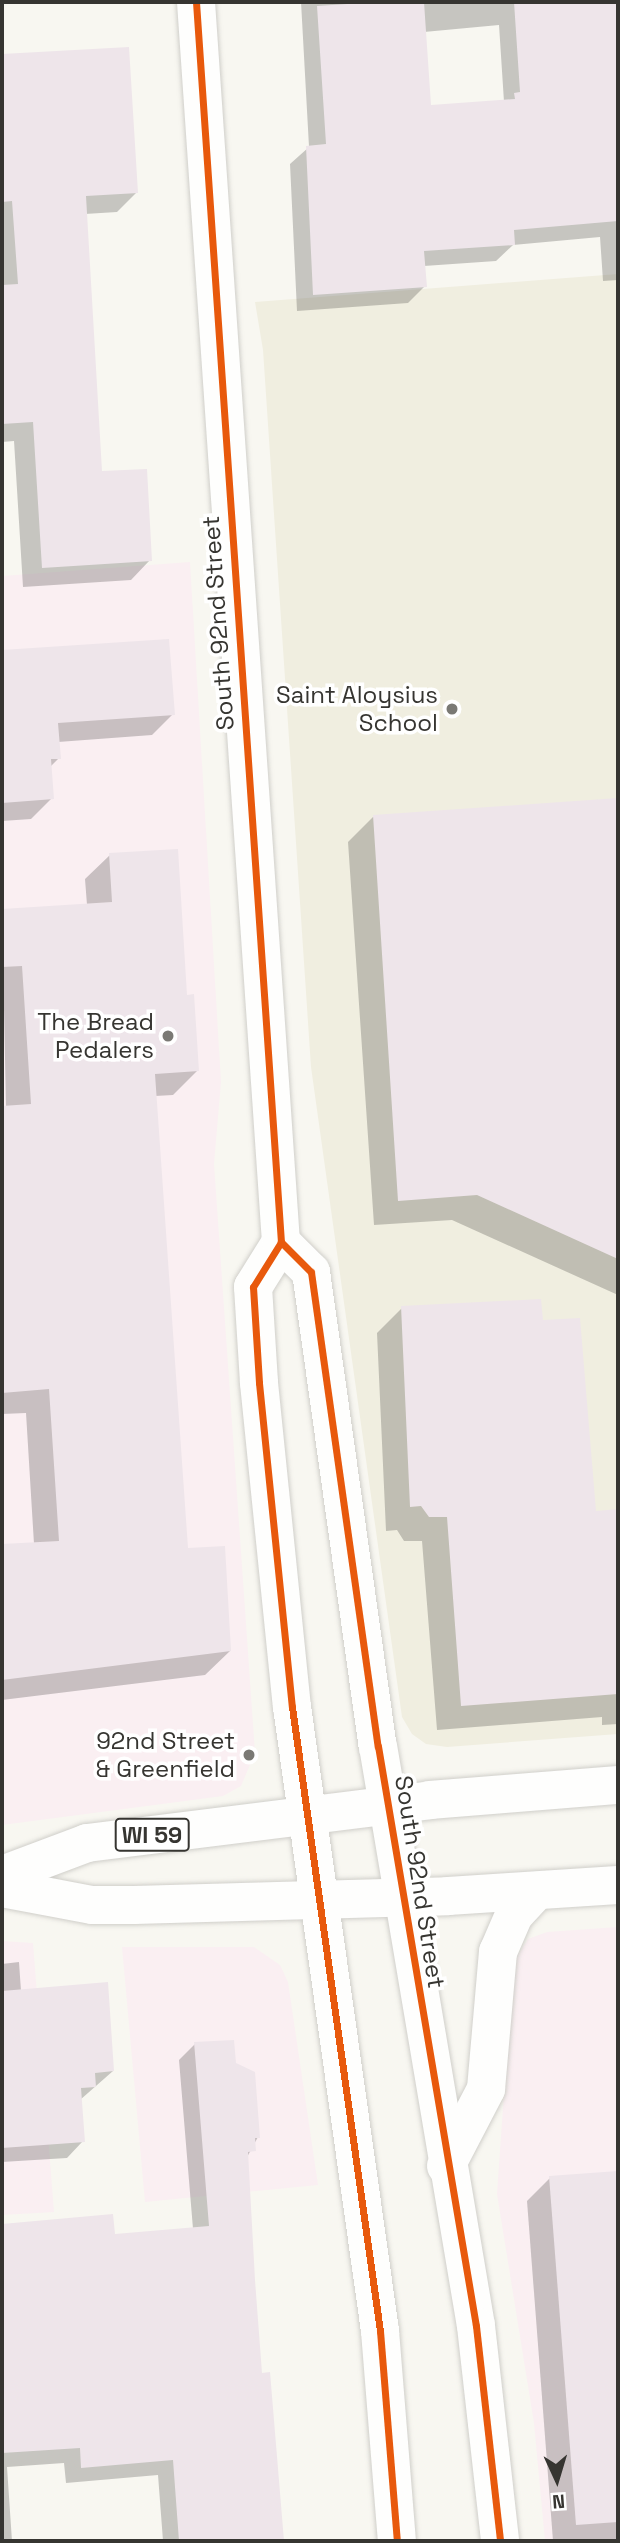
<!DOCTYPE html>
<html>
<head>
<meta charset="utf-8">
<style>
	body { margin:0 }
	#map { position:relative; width:620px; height:2543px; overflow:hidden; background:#f8f7f1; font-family:"Space Grotesk",sans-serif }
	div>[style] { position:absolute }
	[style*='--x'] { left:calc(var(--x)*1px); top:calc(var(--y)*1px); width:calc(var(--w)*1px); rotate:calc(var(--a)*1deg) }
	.commercial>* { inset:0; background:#faeff2 }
	.built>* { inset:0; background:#f0eee0 }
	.shadow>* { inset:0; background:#0003 }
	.building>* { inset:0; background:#eee5ea }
	.roads { filter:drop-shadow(0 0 2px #d0cfca) drop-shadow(0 0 2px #d0cfca) }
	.minor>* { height:38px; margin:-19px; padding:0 19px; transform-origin:19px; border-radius:19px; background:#fefefd }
	.major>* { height:38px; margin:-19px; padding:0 19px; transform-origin:19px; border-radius:19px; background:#fefefd }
	.cycleway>* { height:7px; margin:-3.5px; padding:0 3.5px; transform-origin:3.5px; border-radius:3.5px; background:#e8590c }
	.dots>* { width:19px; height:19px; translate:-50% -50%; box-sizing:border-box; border:4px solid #fff; border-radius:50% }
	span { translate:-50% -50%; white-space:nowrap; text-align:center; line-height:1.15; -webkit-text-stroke:7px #fff; paint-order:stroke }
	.shield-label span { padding:2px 5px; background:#fff; border:2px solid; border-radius:5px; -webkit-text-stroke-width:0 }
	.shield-label { font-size:23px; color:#363531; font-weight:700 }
	.street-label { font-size:24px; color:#363531 }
	.poi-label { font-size:24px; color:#363531 }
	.right { translate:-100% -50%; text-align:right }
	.frame { position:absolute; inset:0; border:4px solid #363531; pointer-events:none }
	.north { position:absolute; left:522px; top:2445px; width:70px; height:70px; -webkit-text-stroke:5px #fff; paint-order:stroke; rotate:176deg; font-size:19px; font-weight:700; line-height:28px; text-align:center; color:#363531 }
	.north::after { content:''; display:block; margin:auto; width:24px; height:32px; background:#363531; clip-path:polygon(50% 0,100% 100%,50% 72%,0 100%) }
</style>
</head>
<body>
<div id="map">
	<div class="commercial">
		<div style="clip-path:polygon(190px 562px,221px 1082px,214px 1164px,255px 1753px,241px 1786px,223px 1796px,2px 1825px,2px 576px)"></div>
		<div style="clip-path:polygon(618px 1927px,618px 2541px,545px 2541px,534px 2423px,497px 2194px,513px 1963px,528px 1939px,547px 1932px)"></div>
		<div style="clip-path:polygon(2px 1941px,33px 1943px,54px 2212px,2px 2215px)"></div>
		<div style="clip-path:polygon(122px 1947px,254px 1947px,280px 1965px,288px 1982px,318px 2185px,145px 2202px)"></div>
	</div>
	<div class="built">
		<div style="clip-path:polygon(618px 274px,618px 1734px,447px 1747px,426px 1744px,412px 1734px,402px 1717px,311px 1067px,263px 350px,255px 302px)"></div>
	</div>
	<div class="shadow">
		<div style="clip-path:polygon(evenodd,301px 2px,618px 2px,618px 280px,603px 281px,600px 237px,513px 245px,496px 261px,424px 266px,425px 286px,408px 303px,297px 311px,290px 164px,309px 147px,301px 2px,499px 25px,504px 102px,430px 107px,424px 32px,499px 25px)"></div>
		<div style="clip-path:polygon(128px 49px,136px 193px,117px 212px,85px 214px,101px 473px,150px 560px,131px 580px,23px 587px,14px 441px,2px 442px,2px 56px)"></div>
		<div style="clip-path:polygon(168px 640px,173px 714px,152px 735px,58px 742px,59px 758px,50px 767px,52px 798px,31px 819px,2px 821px,2px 652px)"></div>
		<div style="clip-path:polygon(618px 802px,618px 1295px,452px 1220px,374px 1225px,348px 842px,373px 817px)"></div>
		<div style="clip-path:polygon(110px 855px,185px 997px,197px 1071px,173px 1095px,155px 1096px,186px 1550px,230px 1651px,205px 1675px,2px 1700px,2px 1546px,34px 1544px,26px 1413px,2px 1414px,2px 1108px,6px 1108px,2px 911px,87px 905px,85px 879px)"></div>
		<div style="clip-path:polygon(402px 1308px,541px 1322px,594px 1513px,618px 1511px,618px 1724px,602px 1725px,602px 1717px,437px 1730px,422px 1541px,404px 1541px,397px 1530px,386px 1531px,377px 1333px)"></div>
		<div style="clip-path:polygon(19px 1962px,21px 1991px,113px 2071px,80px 2100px,83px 2141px,67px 2158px,2px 2162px,2px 1964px)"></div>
		<div style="clip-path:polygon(195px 2044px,235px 2064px,258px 2137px,246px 2159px,260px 2375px,268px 2374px,282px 2541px,163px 2541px,158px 2475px,66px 2483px,64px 2463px,7px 2467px,12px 2541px,2px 2541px,2px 2226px,112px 2216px,113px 2236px,193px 2229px,179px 2060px)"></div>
		<div style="clip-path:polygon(618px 2173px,618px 2541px,553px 2541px,527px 2201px,550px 2178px)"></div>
	</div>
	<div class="building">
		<div style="clip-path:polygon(378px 2px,424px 2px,431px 105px,515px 99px,514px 93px,520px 92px,514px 2px,618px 2px,618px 221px,514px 230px,515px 245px,424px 251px,427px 287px,313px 295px,306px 146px,326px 144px,317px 6px)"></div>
		<div style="clip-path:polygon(129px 47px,138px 193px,86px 196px,102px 471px,147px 469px,152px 561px,42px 568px,33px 422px,2px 424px,2px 285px,18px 284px,12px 201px,2px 202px,2px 54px)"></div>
		<div style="clip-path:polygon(169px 639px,175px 715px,58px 723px,61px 759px,51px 759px,54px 799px,2px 803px,2px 650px)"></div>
		<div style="clip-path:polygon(618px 798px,618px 1259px,477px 1195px,398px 1201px,373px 815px)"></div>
		<div style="clip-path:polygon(178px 849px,187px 995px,194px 994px,199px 1071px,155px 1074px,188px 1548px,225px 1546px,231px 1651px,2px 1680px,2px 1544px,59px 1541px,49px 1389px,2px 1393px,2px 1106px,31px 1104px,22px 966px,2px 967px,2px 909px,112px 902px,109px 853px)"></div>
		<div style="clip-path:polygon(541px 1299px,543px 1320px,580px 1318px,596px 1511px,618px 1509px,618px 1694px,461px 1706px,447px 1517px,429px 1517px,421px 1506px,410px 1507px,401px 1306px)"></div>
		<div style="clip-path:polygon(108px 1982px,114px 2071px,95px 2073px,96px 2087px,81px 2088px,85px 2142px,2px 2148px,2px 1991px)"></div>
		<div style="clip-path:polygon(234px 2040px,236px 2063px,255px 2072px,260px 2138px,255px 2138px,256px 2151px,248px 2152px,255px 2280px,262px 2373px,270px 2372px,284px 2541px,179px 2541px,173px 2460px,81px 2468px,80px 2448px,2px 2453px,2px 2224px,113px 2214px,115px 2234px,209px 2226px,194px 2042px)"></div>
		<div style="clip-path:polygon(618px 2171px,618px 2522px,576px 2525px,549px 2176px)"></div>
	</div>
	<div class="roads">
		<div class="minor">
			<div style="--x:196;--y:2;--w:1243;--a:86.08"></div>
			<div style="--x:281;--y:1242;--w:53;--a:121.9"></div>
			<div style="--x:253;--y:1287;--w:96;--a:86.4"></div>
			<div style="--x:259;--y:1383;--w:326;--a:84.2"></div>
			<div style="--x:292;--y:1707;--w:630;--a:81.97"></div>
			<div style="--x:380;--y:2331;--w:211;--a:85.4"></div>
			<div style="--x:281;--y:1242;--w:42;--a:45"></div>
			<div style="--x:311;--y:1272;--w:479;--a:82"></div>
			<div style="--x:378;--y:1746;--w:588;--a:80.41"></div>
			<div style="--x:476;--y:2326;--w:216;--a:83.6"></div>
		</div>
		<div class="major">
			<div style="--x:2;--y:1875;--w:91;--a:-20.6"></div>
			<div style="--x:87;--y:1843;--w:346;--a:-7.1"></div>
			<div style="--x:430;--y:1800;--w:189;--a:-4.6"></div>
			<div style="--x:2;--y:1888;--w:92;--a:10.7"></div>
			<div style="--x:92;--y:1905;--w:42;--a:0"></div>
			<div style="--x:134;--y:1905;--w:314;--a:-1.6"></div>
			<div style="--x:448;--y:1896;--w:170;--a:-3.7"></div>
			<div style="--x:446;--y:2166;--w:87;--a:-62.5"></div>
			<div style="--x:486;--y:2089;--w:138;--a:-85"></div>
			<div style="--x:498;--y:1952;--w:40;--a:-66.6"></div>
			<div style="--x:514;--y:1915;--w:33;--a:-47"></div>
		</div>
	</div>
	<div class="cycleway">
		<div style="--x:196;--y:2;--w:1243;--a:86.08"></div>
		<div style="--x:281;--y:1242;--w:53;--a:121.9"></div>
		<div style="--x:253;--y:1287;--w:96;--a:86.4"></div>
		<div style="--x:259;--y:1383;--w:326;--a:84.2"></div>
		<div style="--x:292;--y:1707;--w:630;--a:81.97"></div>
		<div style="--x:380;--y:2331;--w:211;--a:85.4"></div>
		<div style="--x:281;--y:1242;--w:42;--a:45"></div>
		<div style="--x:311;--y:1272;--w:479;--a:82"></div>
		<div style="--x:378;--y:1746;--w:588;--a:80.41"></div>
		<div style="--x:476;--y:2326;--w:216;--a:83.6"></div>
	</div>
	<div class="dots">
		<div style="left:452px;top:709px;background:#7a7974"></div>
		<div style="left:168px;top:1036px;background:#7a7974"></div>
		<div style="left:249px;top:1755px;background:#7a7974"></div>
	</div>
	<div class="shield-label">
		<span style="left:152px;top:1835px">WI 59</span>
	</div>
	<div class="street-label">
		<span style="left:218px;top:623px;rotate:-94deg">South 92nd Street</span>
		<span style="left:420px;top:1882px;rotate:81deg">South 92nd Street</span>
	</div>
	<div class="poi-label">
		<span class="right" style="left:438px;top:709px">Saint Aloysius<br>School</span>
		<span class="right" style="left:154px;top:1036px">The Bread<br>Pedalers</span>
		<span class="right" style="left:235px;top:1755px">92nd Street<br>&amp; Greenfield</span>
	</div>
	<div class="frame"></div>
	<div class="north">N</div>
</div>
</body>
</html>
